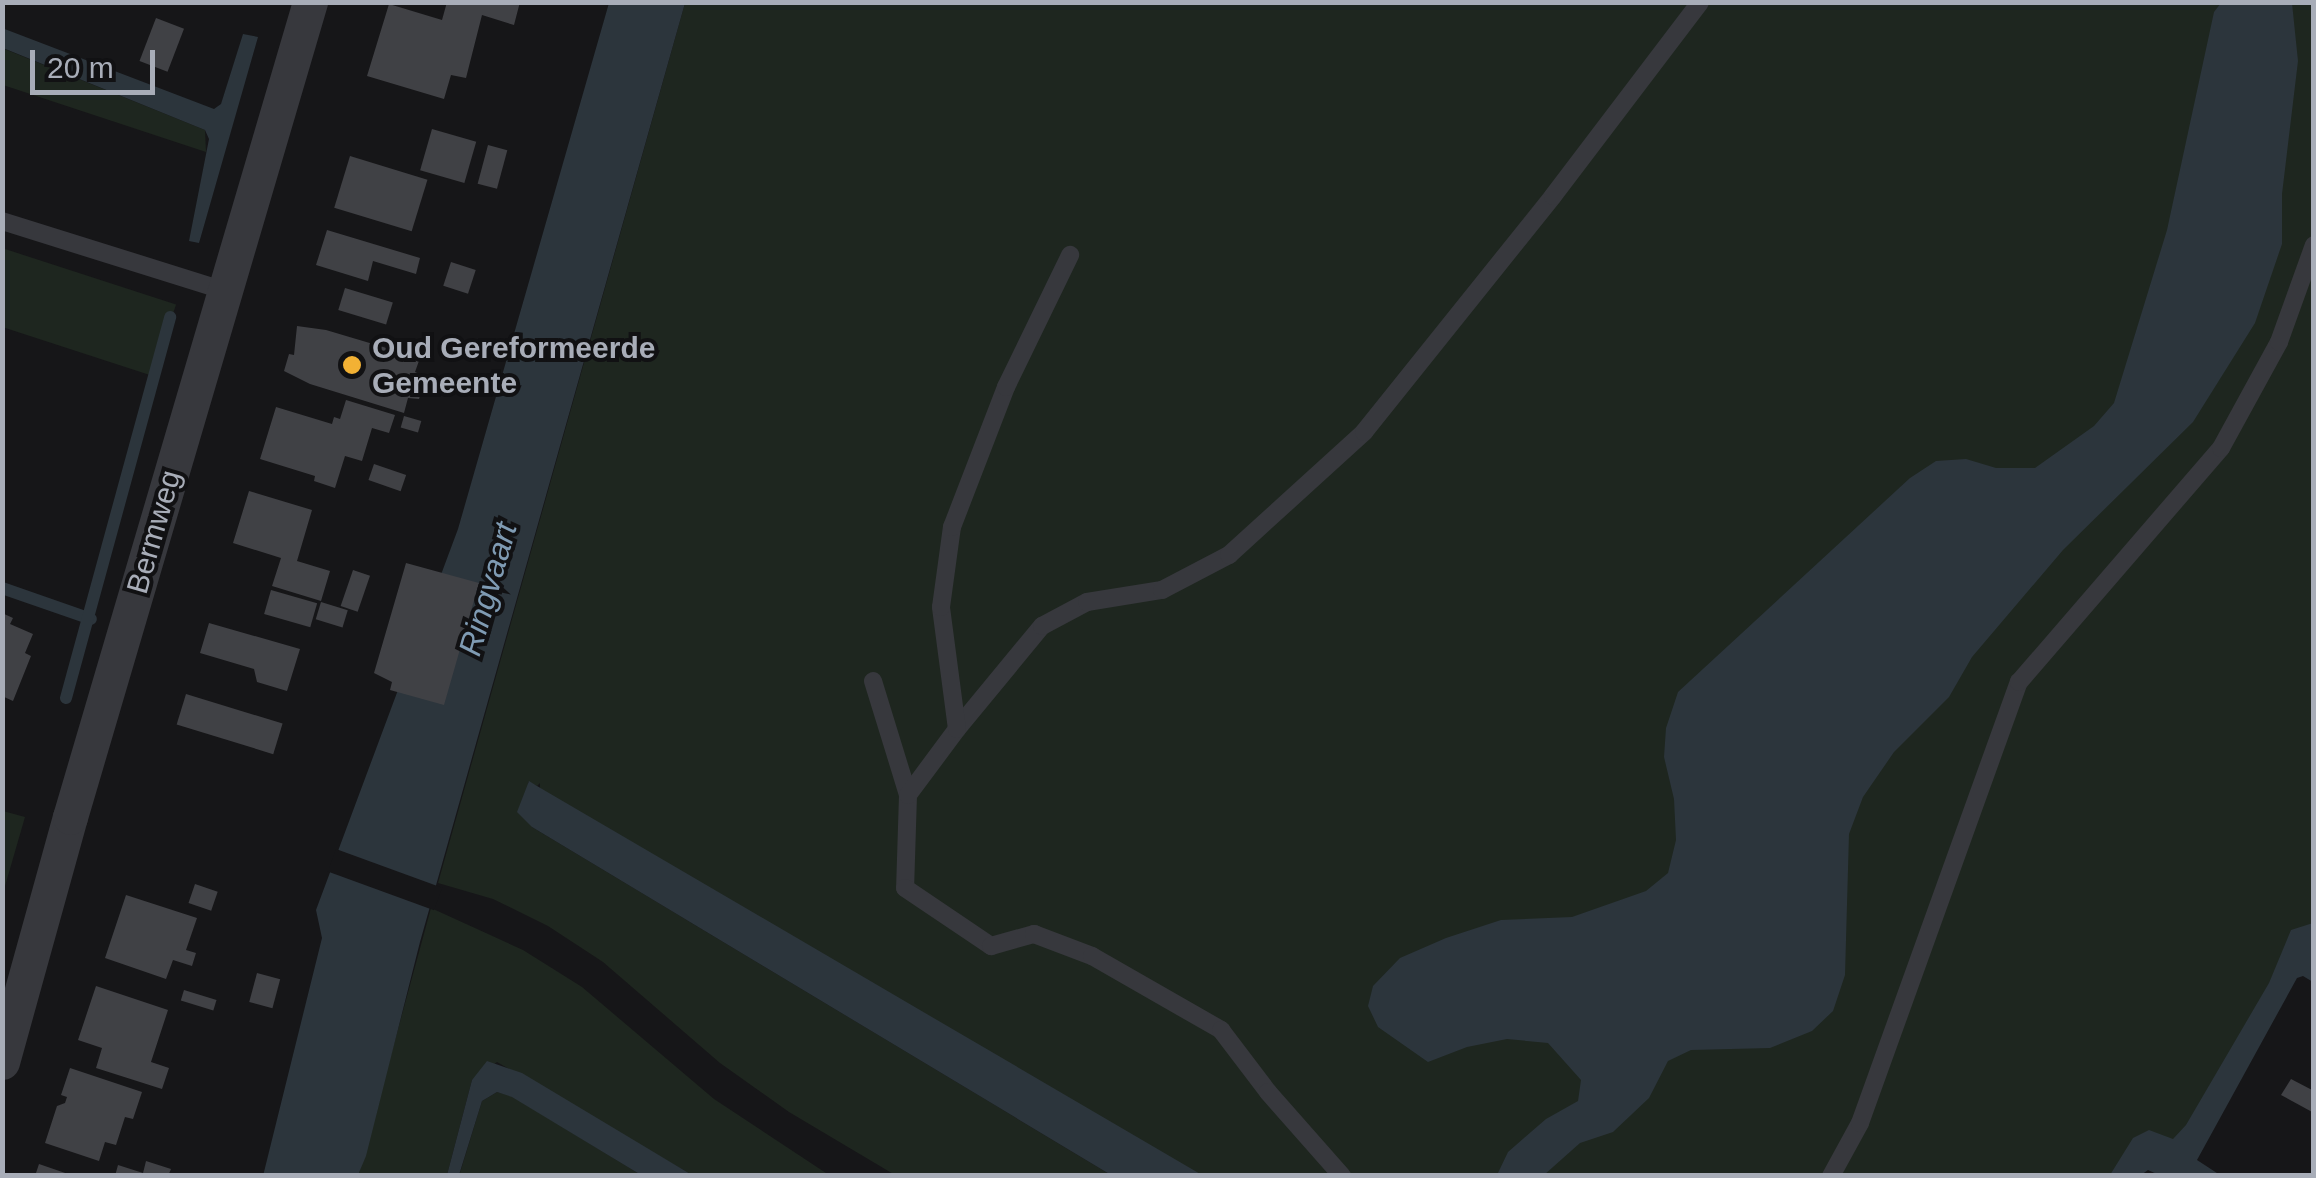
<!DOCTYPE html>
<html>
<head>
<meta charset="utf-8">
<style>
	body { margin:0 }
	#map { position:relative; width:2316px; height:1178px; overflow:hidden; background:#161618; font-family:Helvetica,sans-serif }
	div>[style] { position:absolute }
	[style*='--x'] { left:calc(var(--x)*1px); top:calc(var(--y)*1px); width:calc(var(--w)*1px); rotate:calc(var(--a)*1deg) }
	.green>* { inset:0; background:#1e261f; transform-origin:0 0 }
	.water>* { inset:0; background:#2c353c }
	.pier>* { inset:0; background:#161618; transform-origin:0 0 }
	.stream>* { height:12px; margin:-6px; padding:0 6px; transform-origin:6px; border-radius:6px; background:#2c353c }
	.building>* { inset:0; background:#404145; transform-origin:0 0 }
	.service>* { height:18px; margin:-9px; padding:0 9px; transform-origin:9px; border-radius:9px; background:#37383d }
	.minor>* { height:35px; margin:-17.5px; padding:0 17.5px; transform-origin:17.5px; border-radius:17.5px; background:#37383d }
	.dots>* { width:28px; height:28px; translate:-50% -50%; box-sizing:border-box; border:5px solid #111113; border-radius:50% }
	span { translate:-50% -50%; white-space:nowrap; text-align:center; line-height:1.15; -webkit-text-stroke:8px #111113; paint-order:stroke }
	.poi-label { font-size:30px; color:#a8adb8; font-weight:700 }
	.left { translate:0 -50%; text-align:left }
	.street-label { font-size:30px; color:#a8adb8 }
	.water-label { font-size:32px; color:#7f9bb3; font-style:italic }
	.frame { position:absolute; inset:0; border:5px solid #a8adb8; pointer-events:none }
	.scale { position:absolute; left:30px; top:50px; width:125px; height:45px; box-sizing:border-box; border:5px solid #a8adb8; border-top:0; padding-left:12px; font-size:30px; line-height:35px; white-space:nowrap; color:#a8adb8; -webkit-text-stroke:8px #111113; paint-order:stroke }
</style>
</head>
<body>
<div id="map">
	<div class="green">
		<div style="clip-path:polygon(685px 3px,2313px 3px,2313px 956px,2302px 948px,2173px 1156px,2129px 1176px,1172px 1175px,540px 804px,540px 783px,537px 786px,528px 782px,532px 827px,1111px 1175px,895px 1175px,789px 1112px,720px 1063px,603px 962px,548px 926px,493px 899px,438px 883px)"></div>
		<div style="clip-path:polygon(2px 48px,205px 130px,206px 152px,3px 85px)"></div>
		<div style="left:2px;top:248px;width:183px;height:75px;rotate:18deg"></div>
		<div style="clip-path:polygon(3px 811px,25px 817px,3px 893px,2px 811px)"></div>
		<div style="clip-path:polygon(431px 908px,523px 950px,582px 987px,714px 1099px,829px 1175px,692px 1175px,497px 1062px,472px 1080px,447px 1175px,358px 1176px)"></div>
		<div style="clip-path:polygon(497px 1092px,512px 1096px,641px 1175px,459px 1176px,482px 1101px)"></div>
	</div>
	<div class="water">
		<div style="clip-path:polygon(609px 3px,685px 3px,420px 942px,366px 1156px,358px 1175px,263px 1176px,322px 938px,316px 910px,458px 529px)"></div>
		<div style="clip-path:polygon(2221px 3px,2292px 3px,2298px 61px,2282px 194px,2282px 244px,2255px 323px,2193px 422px,2063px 550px,1972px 657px,1949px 697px,1894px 752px,1863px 797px,1849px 834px,1845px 975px,1833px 1011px,1812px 1031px,1770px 1048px,1691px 1050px,1668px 1061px,1649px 1098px,1613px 1132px,1580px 1143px,1544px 1175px,1497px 1175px,1508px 1152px,1546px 1119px,1578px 1101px,1581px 1080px,1548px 1043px,1507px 1039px,1467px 1047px,1428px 1062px,1378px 1027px,1368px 1006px,1373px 986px,1400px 958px,1446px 938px,1501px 920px,1572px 917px,1646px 891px,1668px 873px,1676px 840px,1674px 799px,1664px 757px,1666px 728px,1678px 692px,1910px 478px,1936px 461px,1966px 459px,1996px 468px,2035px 468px,2094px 426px,2114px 403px,2167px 230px,2214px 12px)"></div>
		<div style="clip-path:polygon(2px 28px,214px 109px,221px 104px,243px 34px,258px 37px,199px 243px,189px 241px,209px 139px,205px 130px,3px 48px)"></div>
		<div style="clip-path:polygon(529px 781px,537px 786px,1202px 1175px,1111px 1175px,532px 827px,517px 812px)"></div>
		<div style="clip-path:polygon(2313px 923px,2313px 982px,2303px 976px,2297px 978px,2197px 1160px,2220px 1175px,2159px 1175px,2148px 1170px,2141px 1175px,2110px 1175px,2133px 1138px,2149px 1130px,2173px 1139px,2186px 1125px,2269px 983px,2291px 930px)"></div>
		<div style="clip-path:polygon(487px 1061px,522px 1073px,692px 1175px,641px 1175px,512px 1097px,497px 1092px,482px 1101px,459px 1175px,447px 1175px,472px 1080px)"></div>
	</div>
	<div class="pier">
		<div style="left:336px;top:849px;width:113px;height:24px;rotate:20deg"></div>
	</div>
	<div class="stream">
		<div style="--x:2;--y:588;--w:94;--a:19.2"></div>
		<div style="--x:66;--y:698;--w:395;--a:-74.7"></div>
	</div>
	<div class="building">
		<div style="clip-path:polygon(447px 2px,520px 2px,514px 25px,482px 15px,466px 78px,451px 75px,444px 99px,367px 76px,389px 4px,442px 20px)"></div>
		<div style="left:156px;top:18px;width:30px;height:46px;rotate:21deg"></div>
		<div style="left:432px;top:129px;width:46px;height:43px;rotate:16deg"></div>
		<div style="left:488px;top:145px;width:20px;height:40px;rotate:15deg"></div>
		<div style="left:350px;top:156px;width:81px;height:54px;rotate:17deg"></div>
		<div style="clip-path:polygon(327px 230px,420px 258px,416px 274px,373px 261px,368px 281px,316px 265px)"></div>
		<div style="left:451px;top:262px;width:26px;height:25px;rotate:18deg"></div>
		<div style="left:345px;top:288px;width:50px;height:23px;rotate:17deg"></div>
		<div style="clip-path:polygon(297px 326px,326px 330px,420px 358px,415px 372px,426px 377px,419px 399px,408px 398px,404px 413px,310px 384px,284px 371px,289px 354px,294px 355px)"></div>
		<div style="clip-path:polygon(346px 400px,395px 415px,389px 433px,372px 428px,362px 461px,345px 456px,335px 488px,314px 481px,315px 476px,260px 459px,276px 407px,332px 424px,334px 417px,340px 419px)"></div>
		<div style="left:404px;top:416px;width:18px;height:12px;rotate:16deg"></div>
		<div style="left:374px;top:464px;width:34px;height:17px;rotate:19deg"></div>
		<div style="clip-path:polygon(249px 491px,312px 510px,297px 561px,330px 571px,321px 601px,272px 586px,281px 558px,233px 543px)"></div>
		<div style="clip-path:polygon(406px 563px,479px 583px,444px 705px,390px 690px,392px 682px,374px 673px)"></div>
		<div style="left:353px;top:570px;width:18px;height:38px;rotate:19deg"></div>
		<div style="left:271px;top:590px;width:48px;height:25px;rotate:16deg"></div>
		<div style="left:321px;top:602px;width:28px;height:18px;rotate:17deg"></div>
		<div style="clip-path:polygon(2px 613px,13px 618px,10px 624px,33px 634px,25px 653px,31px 656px,13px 701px,2px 696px)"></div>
		<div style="clip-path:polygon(209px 623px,300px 649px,287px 691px,257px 682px,254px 669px,200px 653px)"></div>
		<div style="left:186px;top:694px;width:101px;height:32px;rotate:17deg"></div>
		<div style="left:195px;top:884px;width:24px;height:20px;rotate:19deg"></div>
		<div style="clip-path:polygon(126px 895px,197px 918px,186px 950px,196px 953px,192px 966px,173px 960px,166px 979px,105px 958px)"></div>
		<div style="left:257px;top:973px;width:24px;height:30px;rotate:15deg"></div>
		<div style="clip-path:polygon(96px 986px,168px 1010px,151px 1062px,169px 1068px,162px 1089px,96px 1068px,102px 1048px,78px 1040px)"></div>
		<div style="left:184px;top:990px;width:34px;height:11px;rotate:17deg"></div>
		<div style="clip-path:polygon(70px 1068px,142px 1092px,133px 1119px,125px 1117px,116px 1145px,105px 1142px,99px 1161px,45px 1143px,57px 1106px,65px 1103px,67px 1097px,61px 1095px)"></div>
		<div style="clip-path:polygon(2291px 1079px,2314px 1091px,2314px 1113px,2281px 1095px)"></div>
		<div style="clip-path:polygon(146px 1161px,171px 1169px,168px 1176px,115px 1176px,118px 1165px,143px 1173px)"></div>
		<div style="clip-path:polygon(39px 1164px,71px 1175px,71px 1176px,35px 1176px)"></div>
	</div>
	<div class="service">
		<div style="--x:2;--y:221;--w:235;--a:17.4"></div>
		<div style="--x:873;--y:681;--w:119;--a:72.9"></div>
		<div style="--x:908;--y:795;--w:93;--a:91.8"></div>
		<div style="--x:905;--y:888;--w:104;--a:34"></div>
		<div style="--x:991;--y:946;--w:45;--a:-15.6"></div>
		<div style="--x:1034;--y:934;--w:62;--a:20.8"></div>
		<div style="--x:1092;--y:956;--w:149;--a:29.8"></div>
		<div style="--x:1221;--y:1030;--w:78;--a:52.8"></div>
		<div style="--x:1268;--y:1092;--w:112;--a:48.6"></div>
		<div style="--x:957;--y:729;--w:134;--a:-50.5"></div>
		<div style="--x:1042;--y:626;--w:51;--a:-28.1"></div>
		<div style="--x:1087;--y:602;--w:76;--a:-9.1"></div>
		<div style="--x:1162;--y:590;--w:76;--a:-27.6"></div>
		<div style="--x:1229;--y:555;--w:183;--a:-42.3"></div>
		<div style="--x:1364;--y:432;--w:302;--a:-51.3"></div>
		<div style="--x:1553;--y:196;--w:243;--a:-52.8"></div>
		<div style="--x:908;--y:795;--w:82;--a:-53.4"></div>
		<div style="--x:957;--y:729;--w:123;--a:-97.5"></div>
		<div style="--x:941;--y:607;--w:81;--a:-82.2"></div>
		<div style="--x:952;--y:527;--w:150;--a:-68.9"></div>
		<div style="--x:1006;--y:387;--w:147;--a:-64.1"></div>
		<div style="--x:1831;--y:1176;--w:60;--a:-61.3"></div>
		<div style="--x:1860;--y:1123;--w:469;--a:-70.2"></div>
		<div style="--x:2019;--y:682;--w:309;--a:-49.2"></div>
		<div style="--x:2221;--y:448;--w:121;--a:-61.3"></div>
		<div style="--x:2279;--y:342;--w:103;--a:-70.2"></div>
	</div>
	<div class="minor">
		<div style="--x:2;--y:1062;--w:254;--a:-74.5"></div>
		<div style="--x:70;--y:817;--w:850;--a:-73.59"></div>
	</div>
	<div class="dots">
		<div style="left:352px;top:365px;background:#f2b134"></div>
	</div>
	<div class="poi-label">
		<span class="left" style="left:372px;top:365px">Oud Gereformeerde<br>Gemeente</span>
	</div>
	<div class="street-label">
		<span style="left:154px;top:532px;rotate:-74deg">Bermweg</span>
	</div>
	<div class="water-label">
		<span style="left:488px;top:589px;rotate:-74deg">Ringvaart</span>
	</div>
	<div class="frame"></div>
	<div class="scale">20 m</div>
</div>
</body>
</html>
